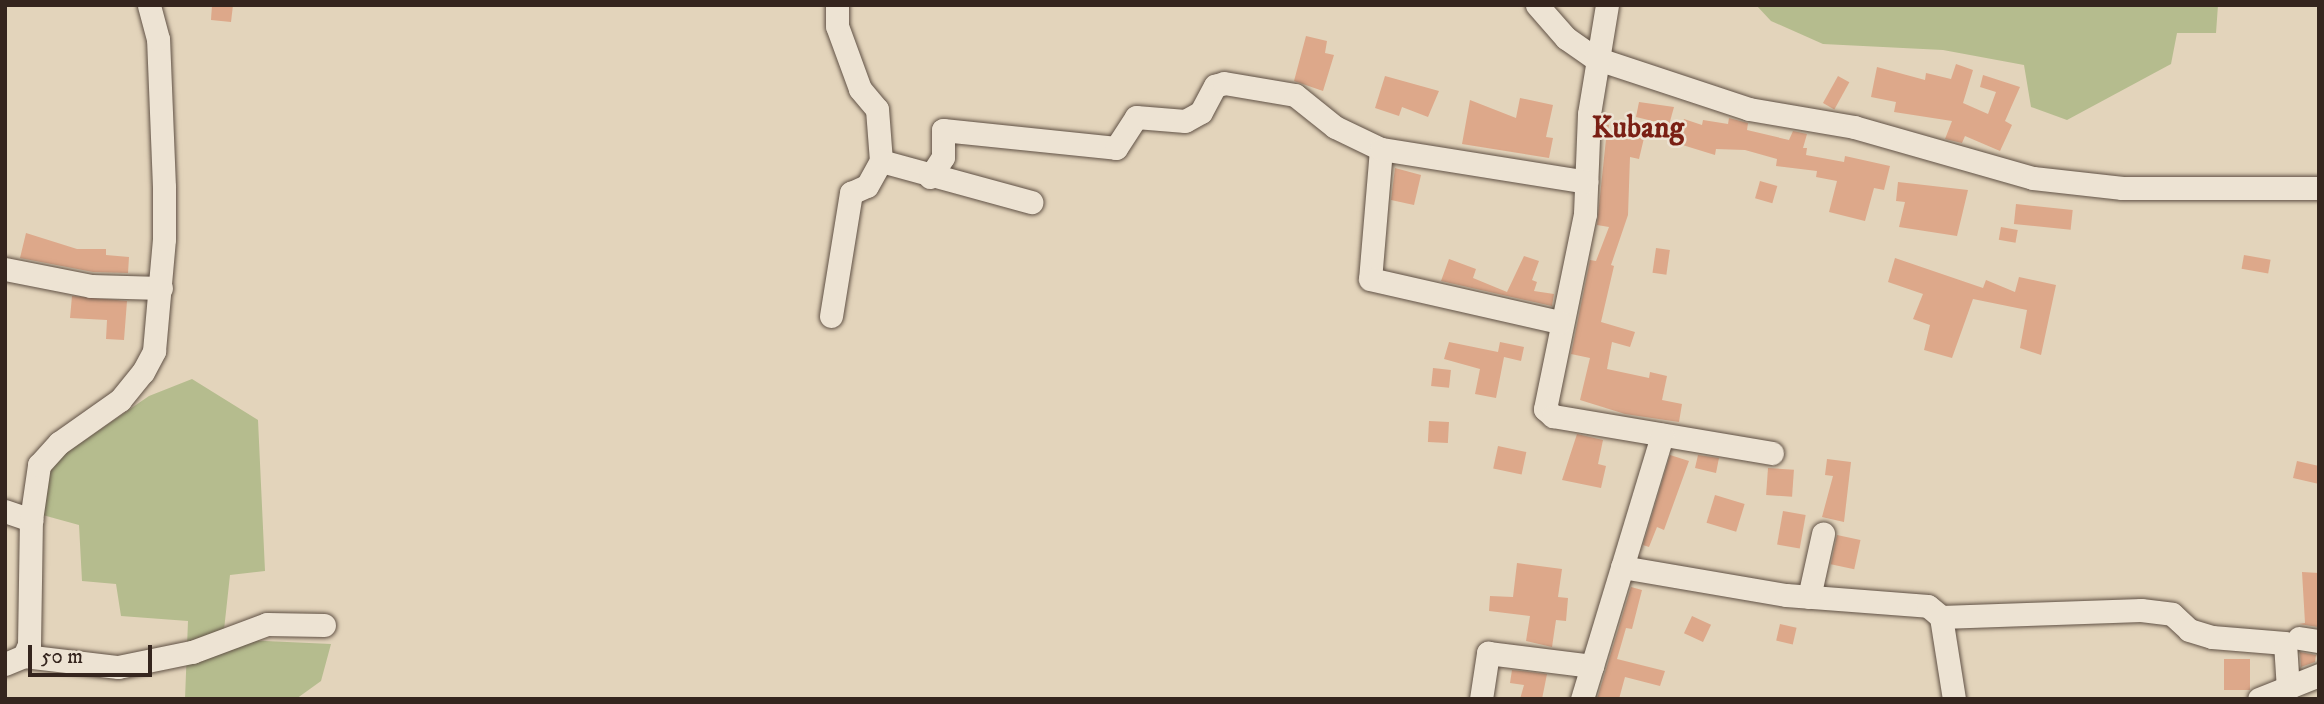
<!DOCTYPE html>
<html>
<head>
<meta charset="utf-8">
<style>
	body { margin:0 }
	#map { position:relative; width:2324px; height:704px; overflow:hidden; background:#e3d4bb; font-family:"IM FELL DW Pica",serif }
	div>[style] { position:absolute }
	[style*='--x'] { left:calc(var(--x)*1px); top:calc(var(--y)*1px); width:calc(var(--w)*1px); rotate:calc(var(--a)*1deg) }
	.green>* { inset:0; background:#b5bc8e }
	.building>* { inset:0; background:#dda88a; transform-origin:0 0 }
	.roads { filter:drop-shadow(0 0 2px #605145) drop-shadow(0 0 2px #605145) }
	.minor>* { height:23px; margin:-11.5px; padding:0 11.5px; transform-origin:11.5px; border-radius:11.5px; background:#ede3d3 }
	span { translate:-50% -50%; white-space:nowrap; text-align:center; line-height:1.15; -webkit-text-stroke:5px #ede3d3; paint-order:stroke }
	.quarter-label { font-size:30px; color:#7a1f14; font-weight:700 }
	.frame { position:absolute; inset:0; border:7px solid #35251e; pointer-events:none }
	.scale { position:absolute; left:28px; top:645px; width:124px; height:32px; box-sizing:border-box; border:4px solid #35251e; border-top:0; padding-left:9px; font-size:21px; line-height:24px; white-space:nowrap; color:#35251e; -webkit-text-stroke:5px #ede3d3; paint-order:stroke }
</style>
</head>
<body>
<div id="map">
	<div class="green">
		<div style="clip-path:polygon(1756px 5px,2218px 5px,2216px 33px,2177px 33px,2171px 64px,2067px 120px,2031px 107px,2024px 65px,1943px 50px,1823px 44px,1771px 21px)"></div>
		<div style="clip-path:polygon(192px 379px,258px 420px,265px 571px,230px 575px,223px 639px,331px 644px,321px 681px,296px 699px,185px 699px,188px 621px,121px 616px,116px 584px,82px 581px,79px 525px,39px 514px,43px 469px,149px 396px)"></div>
	</div>
	<div class="building">
		<div style="clip-path:polygon(212px 5px,233px 5px,231px 22px,211px 20px)"></div>
		<div style="clip-path:polygon(1306px 36px,1327px 41px,1325px 53px,1334px 55px,1323px 91px,1294px 81px)"></div>
		<div style="clip-path:polygon(1956px 64px,1973px 70px,1963px 103px,1988px 114px,1996px 92px,1980px 87px,1983px 75px,2020px 87px,2005px 121px,2012px 125px,2000px 151px,1965px 136px,1962px 143px,1945px 139px,1952px 121px,1894px 112px,1896px 102px,1871px 97px,1877px 67px,1925px 80px,1926px 73px,1951px 79px)"></div>
		<div style="clip-path:polygon(1385px 76px,1439px 91px,1428px 117px,1402px 107px,1399px 116px,1375px 108px)"></div>
		<div style="left:1838px;top:76px;width:13px;height:31px;rotate:29deg"></div>
		<div style="clip-path:polygon(1520px 98px,1553px 105px,1546px 137px,1553px 138px,1549px 158px,1462px 144px,1470px 100px,1516px 118px)"></div>
		<div style="clip-path:polygon(1639px 102px,1674px 107px,1669px 125px,1636px 117px)"></div>
		<div style="clip-path:polygon(1729px 118px,1748px 123px,1747px 130px,1789px 140px,1793px 131px,1807px 134px,1803px 148px,1807px 148px,1806px 155px,1844px 162px,1845px 156px,1890px 166px,1884px 190px,1874px 188px,1865px 221px,1829px 212px,1837px 181px,1816px 177px,1817px 171px,1776px 166px,1777px 159px,1745px 150px,1716px 149px,1715px 155px,1676px 143px,1684px 119px,1702px 125px,1703px 120px,1728px 124px)"></div>
		<div style="clip-path:polygon(1603px 124px,1609px 125px,1608px 130px,1644px 138px,1639px 159px,1630px 157px,1628px 215px,1611px 265px,1614px 266px,1601px 322px,1635px 332px,1630px 347px,1612px 342px,1607px 369px,1649px 378px,1650px 372px,1667px 376px,1662px 400px,1682px 404px,1679px 422px,1625px 414px,1580px 400px,1590px 358px,1571px 354px,1590px 260px,1596px 261px,1609px 227px,1597px 225px,1606px 139px,1602px 139px)"></div>
		<div style="clip-path:polygon(1395px 168px,1421px 175px,1414px 205px,1391px 200px)"></div>
		<div style="left:1760px;top:181px;width:18px;height:18px;rotate:16deg"></div>
		<div style="clip-path:polygon(1898px 182px,1968px 190px,1957px 236px,1899px 227px,1905px 202px,1896px 201px)"></div>
		<div style="left:2016px;top:204px;width:57px;height:20px;rotate:6deg"></div>
		<div style="left:2001px;top:227px;width:17px;height:13px;rotate:10deg"></div>
		<div style="clip-path:polygon(26px 233px,77px 249px,106px 249px,106px 255px,129px 257px,128px 273px,93px 272px,20px 258px)"></div>
		<div style="left:1656px;top:248px;width:14px;height:25px;rotate:8deg"></div>
		<div style="left:2244px;top:255px;width:27px;height:14px;rotate:10deg"></div>
		<div style="clip-path:polygon(1524px 256px,1539px 261px,1532px 280px,1537px 282px,1534px 291px,1554px 294px,1552px 306px,1441px 281px,1449px 259px,1476px 269px,1473px 278px,1507px 292px)"></div>
		<div style="clip-path:polygon(1895px 258px,1983px 288px,1986px 280px,2015px 292px,2019px 277px,2056px 285px,2041px 355px,2020px 348px,2027px 310px,1973px 299px,1952px 358px,1924px 350px,1930px 325px,1913px 319px,1923px 294px,1888px 282px)"></div>
		<div style="clip-path:polygon(72px 296px,127px 301px,124px 340px,106px 339px,107px 320px,70px 318px)"></div>
		<div style="clip-path:polygon(1449px 342px,1498px 352px,1500px 342px,1524px 347px,1521px 361px,1504px 357px,1496px 398px,1475px 394px,1480px 369px,1444px 359px)"></div>
		<div style="left:1433px;top:368px;width:18px;height:18px;rotate:6deg"></div>
		<div style="left:1429px;top:421px;width:20px;height:21px;rotate:3deg"></div>
		<div style="clip-path:polygon(1577px 434px,1603px 440px,1598px 464px,1606px 466px,1601px 488px,1562px 480px)"></div>
		<div style="left:1498px;top:446px;width:29px;height:23px;rotate:12deg"></div>
		<div style="clip-path:polygon(1670px 455px,1689px 461px,1664px 530px,1657px 527px,1649px 547px,1643px 545px)"></div>
		<div style="clip-path:polygon(1698px 455px,1719px 458px,1716px 473px,1695px 468px)"></div>
		<div style="clip-path:polygon(1827px 459px,1851px 462px,1844px 522px,1822px 517px,1833px 476px,1825px 475px)"></div>
		<div style="clip-path:polygon(2297px 461px,2319px 466px,2319px 484px,2293px 478px)"></div>
		<div style="left:1768px;top:468px;width:26px;height:27px;rotate:4deg"></div>
		<div style="left:1715px;top:495px;width:31px;height:29px;rotate:17deg"></div>
		<div style="left:1783px;top:511px;width:23px;height:34px;rotate:10deg"></div>
		<div style="left:1837px;top:535px;width:24px;height:30px;rotate:12deg"></div>
		<div style="clip-path:polygon(1517px 563px,1562px 569px,1558px 597px,1568px 598px,1566px 621px,1556px 620px,1552px 647px,1526px 641px,1530px 616px,1489px 611px,1490px 596px,1513px 597px)"></div>
		<div style="clip-path:polygon(2302px 572px,2319px 573px,2318px 627px,2299px 624px,2305px 623px)"></div>
		<div style="clip-path:polygon(1631px 587px,1642px 590px,1632px 629px,1626px 628px,1617px 659px,1665px 671px,1660px 686px,1625px 677px,1619px 699px,1597px 699px)"></div>
		<div style="left:1692px;top:616px;width:21px;height:19px;rotate:25deg"></div>
		<div style="left:1780px;top:624px;width:17px;height:17px;rotate:13deg"></div>
		<div style="clip-path:polygon(2300px 652px,2316px 655px,2315px 662px,2301px 667px)"></div>
		<div style="left:2224px;top:659px;width:26px;height:31px"></div>
		<div style="clip-path:polygon(1512px 670px,1547px 674px,1542px 699px,1520px 699px,1524px 685px,1510px 683px)"></div>
	</div>
	<div class="roads">
		<div class="minor">
			<div style="--x:837;--y:5;--w:21;--a:90"></div>
			<div style="--x:837;--y:26;--w:67;--a:69.9"></div>
			<div style="--x:860;--y:89;--w:26;--a:50"></div>
			<div style="--x:877;--y:109;--w:52;--a:85.6"></div>
			<div style="--x:881;--y:161;--w:156;--a:15.3"></div>
			<div style="--x:1537;--y:5;--w:44;--a:48.7"></div>
			<div style="--x:1566;--y:38;--w:35;--a:35"></div>
			<div style="--x:1595;--y:58;--w:162;--a:18.3"></div>
			<div style="--x:1749;--y:109;--w:107;--a:9.7"></div>
			<div style="--x:1854;--y:127;--w:186;--a:15.9"></div>
			<div style="--x:2033;--y:178;--w:90;--a:6.4"></div>
			<div style="--x:2122;--y:188;--w:197;--a:0"></div>
			<div style="--x:1607;--y:5;--w:110;--a:99.4"></div>
			<div style="--x:1589;--y:114;--w:100;--a:92.3"></div>
			<div style="--x:1585;--y:214;--w:199;--a:101.6"></div>
			<div style="--x:1545;--y:409;--w:11;--a:41"></div>
			<div style="--x:1553;--y:416;--w:222;--a:9.6"></div>
			<div style="--x:1381;--y:149;--w:130;--a:94.8"></div>
			<div style="--x:1370;--y:279;--w:195;--a:12.8"></div>
			<div style="--x:930;--y:177;--w:24;--a:-57"></div>
			<div style="--x:943;--y:157;--w:27;--a:-90"></div>
			<div style="--x:943;--y:130;--w:174;--a:5.9"></div>
			<div style="--x:1116;--y:148;--w:37;--a:-57"></div>
			<div style="--x:1136;--y:117;--w:49;--a:4.7"></div>
			<div style="--x:1185;--y:121;--w:18;--a:-29"></div>
			<div style="--x:1201;--y:112;--w:30;--a:-62"></div>
			<div style="--x:1215;--y:86;--w:9;--a:-18"></div>
			<div style="--x:1224;--y:83;--w:72;--a:9.6"></div>
			<div style="--x:1295;--y:95;--w:51;--a:38.7"></div>
			<div style="--x:1335;--y:127;--w:51;--a:25.6"></div>
			<div style="--x:1381;--y:149;--w:208;--a:9.1"></div>
			<div style="--x:5;--y:269;--w:88;--a:11.2"></div>
			<div style="--x:91;--y:286;--w:70;--a:1.6"></div>
			<div style="--x:831;--y:316;--w:125;--a:-80.8"></div>
			<div style="--x:851;--y:193;--w:17;--a:-24"></div>
			<div style="--x:867;--y:186;--w:29;--a:-61"></div>
			<div style="--x:5;--y:511;--w:28;--a:19"></div>
			<div style="--x:1622;--y:567;--w:166;--a:9.7"></div>
			<div style="--x:1786;--y:595;--w:142;--a:4.4"></div>
			<div style="--x:1928;--y:606;--w:17;--a:40"></div>
			<div style="--x:1941;--y:617;--w:83;--a:81"></div>
			<div style="--x:1809;--y:597;--w:65;--a:-77.5"></div>
			<div style="--x:1941;--y:617;--w:200;--a:-2"></div>
			<div style="--x:2141;--y:610;--w:31;--a:7"></div>
			<div style="--x:2172;--y:614;--w:23;--a:43"></div>
			<div style="--x:2189;--y:630;--w:24;--a:17"></div>
			<div style="--x:2212;--y:637;--w:73;--a:4.7"></div>
			<div style="--x:2285;--y:643;--w:46;--a:86.3"></div>
			<div style="--x:2299;--y:638;--w:20;--a:9"></div>
			<div style="--x:24;--y:656;--w:95;--a:6.7"></div>
			<div style="--x:118;--y:667;--w:76;--a:-11.5"></div>
			<div style="--x:192;--y:652;--w:80;--a:-20.5"></div>
			<div style="--x:267;--y:624;--w:57;--a:1"></div>
			<div style="--x:5;--y:664;--w:21;--a:-23"></div>
			<div style="--x:24;--y:656;--w:12;--a:-66"></div>
			<div style="--x:29;--y:645;--w:125;--a:-89.1"></div>
			<div style="--x:31;--y:520;--w:56;--a:-81.7"></div>
			<div style="--x:39;--y:465;--w:30;--a:-48"></div>
			<div style="--x:59;--y:443;--w:75;--a:-35.2"></div>
			<div style="--x:120;--y:400;--w:36;--a:-51"></div>
			<div style="--x:143;--y:372;--w:24;--a:-62"></div>
			<div style="--x:154;--y:351;--w:112;--a:-84.9"></div>
			<div style="--x:164;--y:239;--w:52;--a:-90"></div>
			<div style="--x:164;--y:187;--w:148;--a:-92.3"></div>
			<div style="--x:158;--y:39;--w:35;--a:-105"></div>
			<div style="--x:1481;--y:699;--w:47;--a:-81.3"></div>
			<div style="--x:1488;--y:653;--w:105;--a:7.1"></div>
			<div style="--x:1582;--y:699;--w:276;--a:-73.1"></div>
			<div style="--x:2259;--y:699;--w:65;--a:-21.8"></div>
		</div>
	</div>
	<div class="quarter-label">
		<span style="left:1638px;top:129px">Kubang</span>
	</div>
	<div class="frame"></div>
	<div class="scale">50 m</div>
</div>
</body>
</html>
